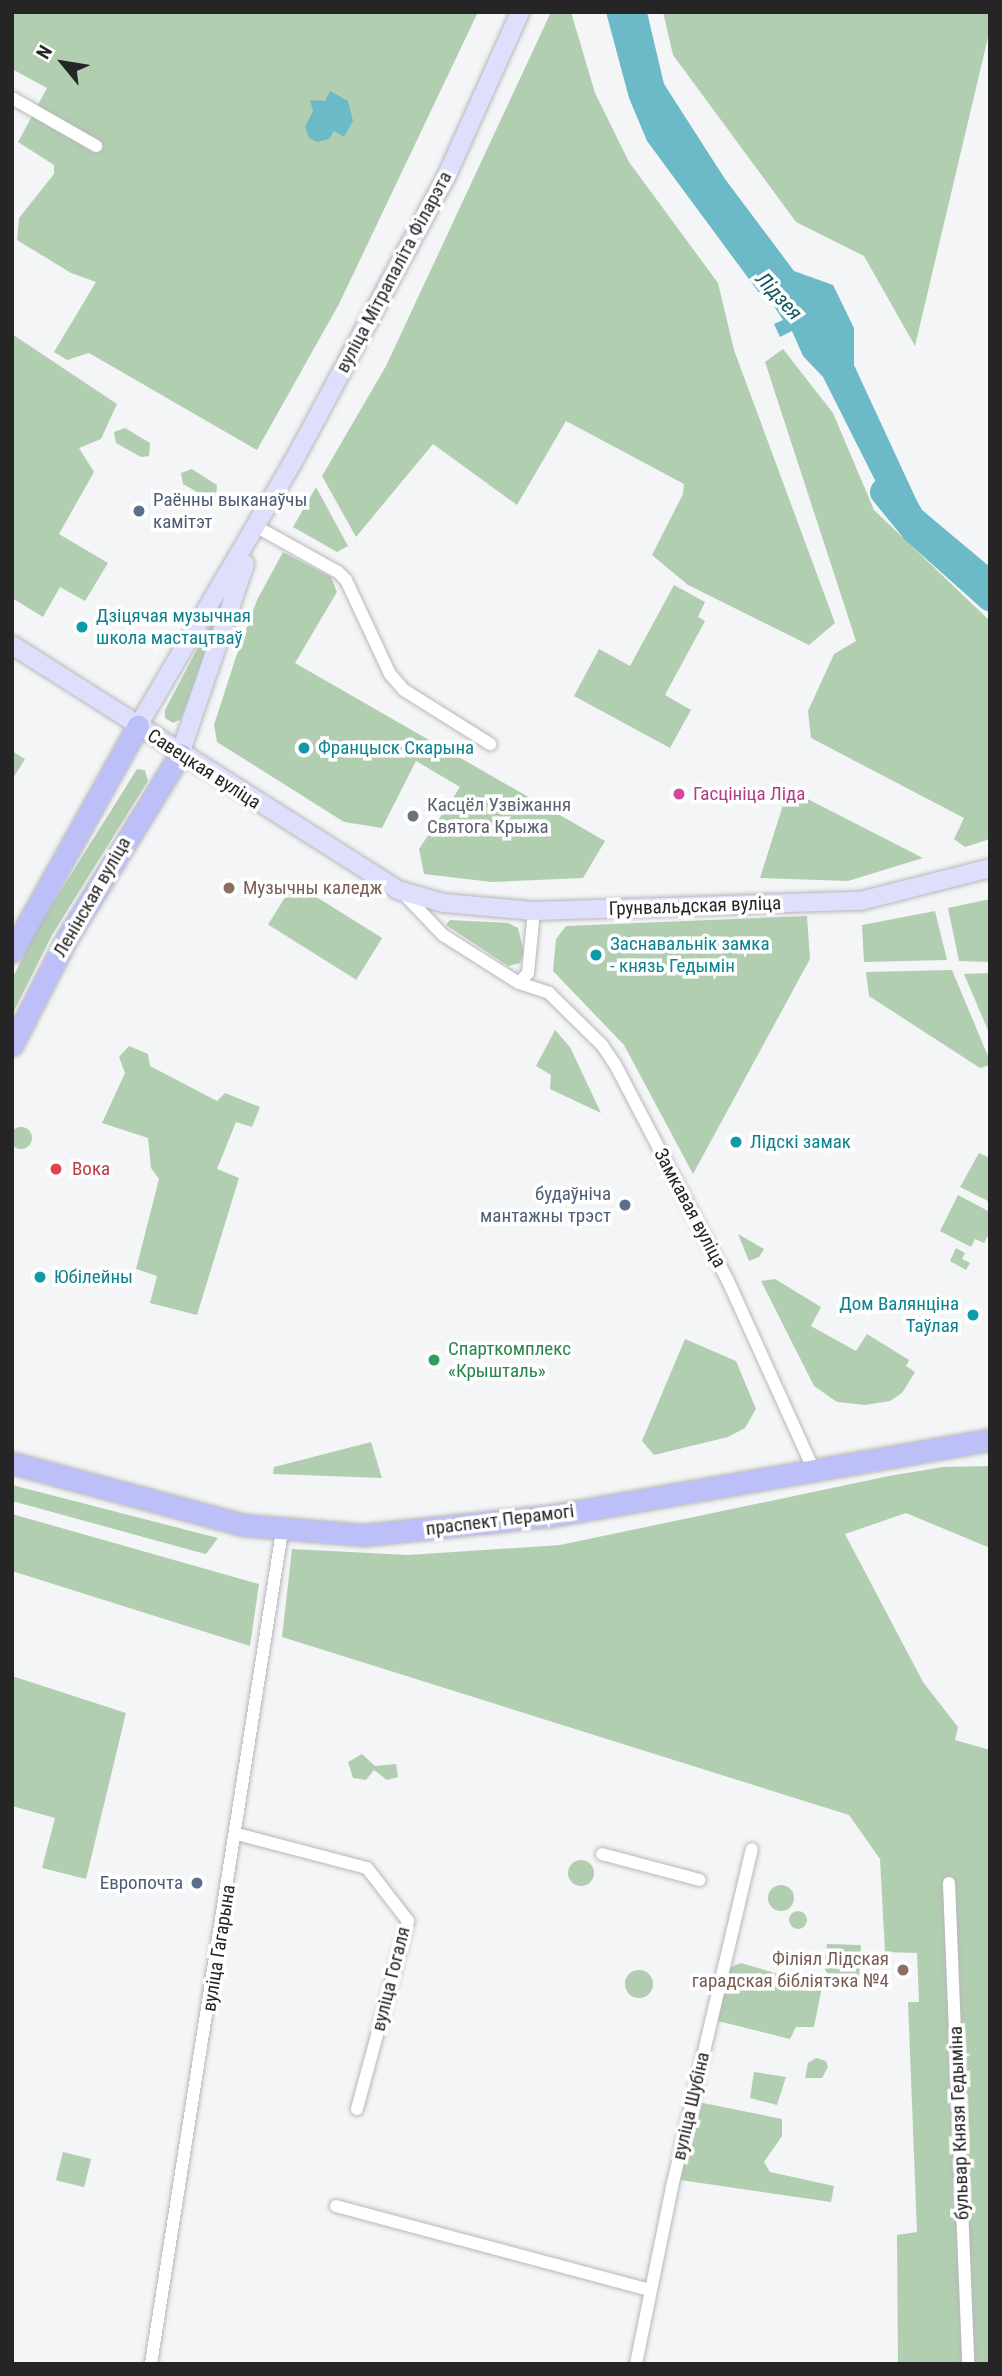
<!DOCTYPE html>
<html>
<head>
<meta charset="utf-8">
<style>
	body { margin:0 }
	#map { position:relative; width:1002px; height:2376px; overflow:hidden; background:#f4f5f6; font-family:"Roboto Condensed",sans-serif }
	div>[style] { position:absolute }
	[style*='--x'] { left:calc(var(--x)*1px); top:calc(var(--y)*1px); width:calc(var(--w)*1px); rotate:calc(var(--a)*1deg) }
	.green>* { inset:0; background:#b2ceb1; transform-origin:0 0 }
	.round { border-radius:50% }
	.water>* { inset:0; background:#6cbac8 }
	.river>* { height:28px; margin:-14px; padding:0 14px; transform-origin:14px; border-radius:14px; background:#6cbac8 }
	.roads { filter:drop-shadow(0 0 2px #b7b8b9) drop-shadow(0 0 2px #b7b8b9) }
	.street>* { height:12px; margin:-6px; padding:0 6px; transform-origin:6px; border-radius:6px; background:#fff }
	.secondary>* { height:18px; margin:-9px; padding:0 9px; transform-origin:9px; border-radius:9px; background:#dedffc }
	.primary>* { height:21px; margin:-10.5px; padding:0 10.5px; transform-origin:10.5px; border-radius:10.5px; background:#bdbff9 }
	.dots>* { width:19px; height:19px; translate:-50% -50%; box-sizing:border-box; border:4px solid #fff; border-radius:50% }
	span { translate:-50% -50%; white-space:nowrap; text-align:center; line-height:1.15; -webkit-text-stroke:7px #fff; paint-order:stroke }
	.street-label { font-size:19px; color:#252526 }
	.service-label { font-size:19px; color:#4e5e75 }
	.left { translate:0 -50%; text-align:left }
	.right { translate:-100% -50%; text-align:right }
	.culture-label { font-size:19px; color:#0d838f }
	.hotel-label { font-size:19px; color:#b23c85 }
	.worship-label { font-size:19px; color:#5b616d }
	.education-label { font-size:19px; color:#785e54 }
	.health-label { font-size:19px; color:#be3a42 }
	.leisure-label { font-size:19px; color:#27864d }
	.water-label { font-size:21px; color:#175963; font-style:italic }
	.frame { position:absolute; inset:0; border:14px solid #252526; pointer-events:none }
	.north { position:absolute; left:28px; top:28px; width:70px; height:70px; -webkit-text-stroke:5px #fff; paint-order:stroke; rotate:300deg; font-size:19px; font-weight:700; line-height:28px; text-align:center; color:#252526 }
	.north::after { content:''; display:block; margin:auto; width:24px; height:32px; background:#252526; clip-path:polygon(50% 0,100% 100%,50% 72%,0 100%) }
</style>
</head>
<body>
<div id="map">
	<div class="green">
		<div style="clip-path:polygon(12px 12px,478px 12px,339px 304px,257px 450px,89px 353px,67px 360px,54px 352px,96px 282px,71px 273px,17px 240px,19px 218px,54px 174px,54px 165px,18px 142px,47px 88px,12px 69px)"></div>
		<div style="clip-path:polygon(551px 12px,571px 12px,595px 93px,629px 162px,718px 283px,734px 350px,835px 623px,809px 645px,688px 585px,652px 555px,683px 494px,684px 484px,566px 421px,517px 505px,433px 444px,356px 537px,322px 476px,386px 366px)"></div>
		<div style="clip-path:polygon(663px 12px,990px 12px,990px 29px,915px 346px,864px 256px,796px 222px,673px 55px)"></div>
		<div style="clip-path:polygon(12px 334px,117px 404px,101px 439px,79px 448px,94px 472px,59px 534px,108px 563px,85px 601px,60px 587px,43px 617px,12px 598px)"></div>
		<div style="clip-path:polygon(783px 349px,833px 413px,874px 510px,990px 621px,990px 839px,965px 847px,954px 839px,964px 818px,811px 738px,808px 711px,834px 654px,856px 641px,765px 362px)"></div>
		<div style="clip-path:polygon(125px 428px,150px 443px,149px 456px,141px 457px,116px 443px,114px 432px)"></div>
		<div style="clip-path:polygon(192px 469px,217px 485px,216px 497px,208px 498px,183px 484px,181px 473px)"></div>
		<div style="clip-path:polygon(316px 487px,348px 546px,337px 552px,293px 527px)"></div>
		<div style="clip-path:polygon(283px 552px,331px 577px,337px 592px,295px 663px,605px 841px,583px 878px,492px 882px,424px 874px,419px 849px,460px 787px,416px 761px,382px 828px,344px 822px,217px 742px,214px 725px,235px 660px,257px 600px)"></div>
		<div style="clip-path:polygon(674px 585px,705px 602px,698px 617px,705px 621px,665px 695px,691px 710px,670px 748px,574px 696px,599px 649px,630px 666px)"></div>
		<div style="clip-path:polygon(228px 590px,181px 719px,173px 723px,165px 718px,165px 710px)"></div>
		<div style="clip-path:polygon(12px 751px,25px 759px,12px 780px)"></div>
		<div style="clip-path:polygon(137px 769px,145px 770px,148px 781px,52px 935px,12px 1015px,12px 979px,38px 927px)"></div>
		<div style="clip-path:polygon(788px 789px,923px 858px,848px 881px,760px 878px)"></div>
		<div style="left:294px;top:883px;width:104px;height:49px;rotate:32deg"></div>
		<div style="clip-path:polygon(990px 899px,990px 962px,959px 961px,948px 908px)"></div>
		<div style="clip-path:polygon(935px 911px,947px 960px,864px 962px,862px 925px)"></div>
		<div style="clip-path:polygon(807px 916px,810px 959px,693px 1174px,624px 1045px,553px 971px,556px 939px,566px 926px)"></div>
		<div style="clip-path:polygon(450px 920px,508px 923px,518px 928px,524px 952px,520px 963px,508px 966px,446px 925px)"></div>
		<div style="clip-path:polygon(952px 970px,990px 1061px,990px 1065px,980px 1068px,869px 996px,866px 972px)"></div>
		<div style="clip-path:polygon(990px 973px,990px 1035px,964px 974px)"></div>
		<div style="clip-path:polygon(555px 1030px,570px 1047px,601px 1113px,550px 1089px,551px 1075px,536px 1066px)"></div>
		<div style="clip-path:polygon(129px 1046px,148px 1054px,150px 1066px,217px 1101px,225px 1093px,260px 1107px,252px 1127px,236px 1122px,217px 1169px,239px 1178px,197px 1315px,150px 1303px,157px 1276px,136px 1269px,159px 1179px,151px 1168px,148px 1138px,102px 1123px,125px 1073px,119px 1057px)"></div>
		<div class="round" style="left:10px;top:1127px;width:22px;height:22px"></div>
		<div style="clip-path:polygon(979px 1153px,990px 1158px,990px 1202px,960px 1187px)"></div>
		<div style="clip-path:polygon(958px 1195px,990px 1212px,990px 1232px,984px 1243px,975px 1239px,971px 1247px,940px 1231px)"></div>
		<div style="clip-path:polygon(738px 1234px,764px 1249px,759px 1257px,749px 1261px)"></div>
		<div style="clip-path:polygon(956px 1248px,965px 1253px,962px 1259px,970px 1263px,966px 1270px,950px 1261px)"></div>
		<div style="clip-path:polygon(775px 1279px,821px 1307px,811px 1326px,856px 1351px,867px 1334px,909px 1360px,906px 1366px,915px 1372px,902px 1393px,890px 1401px,865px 1405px,837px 1402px,814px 1386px,761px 1281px)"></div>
		<div style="clip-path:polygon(685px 1339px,736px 1361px,756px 1409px,745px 1428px,728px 1437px,654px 1455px,642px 1441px)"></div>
		<div style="clip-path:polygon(371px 1442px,382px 1478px,273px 1474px,274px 1467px)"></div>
		<div style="clip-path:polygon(990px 1466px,990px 1548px,906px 1513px,845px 1534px,923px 1682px,958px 1727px,955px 1740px,990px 1750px,990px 2364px,898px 2364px,897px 2235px,917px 2232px,908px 2002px,919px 2002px,917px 1953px,885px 1952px,880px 1859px,849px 1815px,282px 1637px,292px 1549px,408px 1555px,560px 1545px,889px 1476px,943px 1467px)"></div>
		<div style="clip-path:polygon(12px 1485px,218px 1538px,206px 1554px,198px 1552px,12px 1501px)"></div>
		<div style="clip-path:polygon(12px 1514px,259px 1584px,250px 1646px,12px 1571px)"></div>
		<div style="clip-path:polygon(12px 1676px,126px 1713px,86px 1879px,42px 1868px,55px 1818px,12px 1806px)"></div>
		<div style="clip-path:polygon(362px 1754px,375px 1766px,396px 1764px,398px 1777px,387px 1780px,374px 1770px,366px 1780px,353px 1778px,348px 1762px)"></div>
		<div class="round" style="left:568px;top:1860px;width:26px;height:26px"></div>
		<div class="round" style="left:768px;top:1885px;width:26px;height:26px"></div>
		<div class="round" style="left:789px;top:1911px;width:18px;height:18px"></div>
		<div style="clip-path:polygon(827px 1944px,861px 1945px,859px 1978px,845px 1981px,829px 1976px,824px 1968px)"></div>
		<div style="clip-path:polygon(741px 1963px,822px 1987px,814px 2027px,796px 2027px,790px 2039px,718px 2021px,729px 1968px)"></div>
		<div class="round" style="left:625px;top:1970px;width:28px;height:28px"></div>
		<div style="clip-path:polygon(816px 2058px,826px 2061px,828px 2067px,822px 2078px,805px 2078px,808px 2063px)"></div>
		<div style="clip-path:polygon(754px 2072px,786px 2077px,777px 2105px,750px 2098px)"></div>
		<div style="clip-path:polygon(698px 2102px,782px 2119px,782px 2136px,764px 2162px,770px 2172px,834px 2186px,831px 2202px,680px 2180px)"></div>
		<div style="left:63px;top:2152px;width:29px;height:29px;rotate:14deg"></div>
	</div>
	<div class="water">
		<div style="clip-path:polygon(606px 12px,647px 12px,664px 84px,725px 179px,794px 271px,833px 285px,854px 328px,854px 365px,916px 499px,922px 510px,990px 567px,990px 595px,887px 504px,823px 377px,803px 356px,792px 331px,780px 337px,774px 324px,783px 320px,765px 292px,760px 294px,647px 141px,629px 98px)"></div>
		<div style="clip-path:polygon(330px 91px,348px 101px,353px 121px,344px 137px,334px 131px,329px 139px,317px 142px,309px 138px,305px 127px,313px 111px,310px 100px,325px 101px)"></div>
	</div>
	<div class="river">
		<div style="--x:884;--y:492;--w:49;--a:50.8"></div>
		<div style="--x:915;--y:530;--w:101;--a:41.8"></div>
	</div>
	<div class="roads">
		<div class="street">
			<div style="--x:12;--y:98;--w:97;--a:29.7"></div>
			<div style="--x:257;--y:527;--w:93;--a:29.1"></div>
			<div style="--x:338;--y:572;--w:11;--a:45"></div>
			<div style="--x:346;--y:580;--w:104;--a:64.9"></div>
			<div style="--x:390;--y:674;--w:21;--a:49"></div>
			<div style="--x:404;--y:690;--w:102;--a:32.1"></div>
			<div style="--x:404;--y:894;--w:57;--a:46.4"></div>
			<div style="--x:443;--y:935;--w:90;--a:32.3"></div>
			<div style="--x:519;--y:983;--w:13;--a:-48"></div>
			<div style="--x:528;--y:973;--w:62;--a:-84.5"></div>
			<div style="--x:519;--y:983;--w:32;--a:18"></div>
			<div style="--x:549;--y:993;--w:74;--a:44.5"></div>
			<div style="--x:602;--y:1045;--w:23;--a:56"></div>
			<div style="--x:615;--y:1064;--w:245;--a:62.5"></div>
			<div style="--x:728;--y:1281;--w:209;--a:65.6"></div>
			<div style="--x:237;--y:1834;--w:134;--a:14.7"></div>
			<div style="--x:367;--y:1868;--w:67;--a:52.3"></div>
			<div style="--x:408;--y:1921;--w:195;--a:105.2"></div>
			<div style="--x:602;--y:1854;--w:101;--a:14.9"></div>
			<div style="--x:949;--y:1883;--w:481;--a:87.7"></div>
			<div style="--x:336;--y:2206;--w:324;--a:15"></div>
			<div style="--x:151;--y:2364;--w:843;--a:-81.06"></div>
			<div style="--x:636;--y:2364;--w:181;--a:-78.5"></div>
			<div style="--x:672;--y:2187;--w:347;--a:-76.7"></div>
		</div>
		<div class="secondary">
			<div style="--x:12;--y:645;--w:457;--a:32.4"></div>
			<div style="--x:398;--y:890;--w:48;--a:15.8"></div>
			<div style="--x:444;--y:903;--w:90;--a:5.1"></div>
			<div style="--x:534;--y:911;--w:326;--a:-1.8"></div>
			<div style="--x:860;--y:901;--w:134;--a:-14.2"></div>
			<div style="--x:138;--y:726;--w:306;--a:-59.6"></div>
			<div style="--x:293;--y:462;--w:323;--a:-61.8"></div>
			<div style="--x:446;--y:177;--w:181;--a:-65.8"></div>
			<div style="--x:180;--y:754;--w:201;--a:-71.1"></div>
		</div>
		<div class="primary">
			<div style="--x:12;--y:952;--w:259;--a:-60.9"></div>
			<div style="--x:12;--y:1045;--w:120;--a:-62.8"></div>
			<div style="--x:67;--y:938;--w:216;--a:-58.4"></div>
			<div style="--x:12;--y:1463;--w:239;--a:15"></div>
			<div style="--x:243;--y:1525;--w:121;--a:4.7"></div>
			<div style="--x:364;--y:1535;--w:186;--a:-5.9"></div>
			<div style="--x:549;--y:1516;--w:448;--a:-9.8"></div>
		</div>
	</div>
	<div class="dots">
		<div style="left:139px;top:511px;background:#5c6f8a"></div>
		<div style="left:82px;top:627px;background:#0f9aa8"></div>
		<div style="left:304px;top:748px;background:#0f9aa8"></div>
		<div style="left:679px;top:794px;background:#d1479c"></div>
		<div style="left:413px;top:816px;background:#6b7280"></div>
		<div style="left:229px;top:888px;background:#8d6e63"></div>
		<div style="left:596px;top:955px;background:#0f9aa8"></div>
		<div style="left:736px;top:1142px;background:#0f9aa8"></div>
		<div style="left:56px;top:1169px;background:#e0444e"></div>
		<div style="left:625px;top:1205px;background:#5c6f8a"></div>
		<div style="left:40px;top:1277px;background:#0f9aa8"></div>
		<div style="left:973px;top:1315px;background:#0f9aa8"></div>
		<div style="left:434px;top:1360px;background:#2e9e5b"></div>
		<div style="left:197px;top:1883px;background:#5c6f8a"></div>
		<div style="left:903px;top:1970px;background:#8d6e63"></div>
	</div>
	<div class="street-label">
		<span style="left:394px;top:272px;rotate:-62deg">вуліца Мітрапаліта Філарэта</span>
		<span style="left:204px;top:769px;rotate:33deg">Савецкая вуліца</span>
		<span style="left:92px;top:897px;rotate:-60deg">Ленінская вуліца</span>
		<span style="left:695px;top:906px;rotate:-2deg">Грунвальдская вуліца</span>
		<span style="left:690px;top:1208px;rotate:62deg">Замкавая вуліца</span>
		<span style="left:500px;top:1520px;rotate:-7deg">праспект Перамогі</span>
		<span style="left:219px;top:1948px;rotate:-81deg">вуліца Гагарына</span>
		<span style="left:391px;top:1979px;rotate:-76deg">вуліца Гогаля</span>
		<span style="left:691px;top:2106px;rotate:-77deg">вуліца Шубіна</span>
		<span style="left:959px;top:2123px;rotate:-92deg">бульвар Князя Гедыміна</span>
	</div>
	<div class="service-label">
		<span class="left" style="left:153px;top:511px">Раённы выканаўчы<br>камітэт</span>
		<span class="right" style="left:611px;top:1205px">будаўніча<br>мантажны трэст</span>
		<span class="right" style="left:183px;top:1883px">Европочта</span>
	</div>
	<div class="culture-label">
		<span class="left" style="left:96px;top:627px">Дзіцячая музычная<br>школа мастацтваў</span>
		<span class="left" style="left:318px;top:748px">Францыск Скарына</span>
		<span class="left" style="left:610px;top:955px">Заснавальнік замка<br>- князь Гедымін</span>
		<span class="left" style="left:750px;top:1142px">Лідскі замак</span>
		<span class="left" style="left:54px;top:1277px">Юбілейны</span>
		<span class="right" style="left:959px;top:1315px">Дом Валянціна<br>Таўлая</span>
	</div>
	<div class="hotel-label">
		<span class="left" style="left:693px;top:794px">Гасцініца Ліда</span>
	</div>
	<div class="worship-label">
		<span class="left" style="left:427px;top:816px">Касцёл Узвіжання<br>Святога Крыжа</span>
	</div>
	<div class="education-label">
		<span class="left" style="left:243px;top:888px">Музычны каледж</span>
		<span class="right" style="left:889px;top:1970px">Філіял Лідская<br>гарадская бібліятэка №4</span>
	</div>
	<div class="health-label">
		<span class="left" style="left:72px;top:1169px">Вока</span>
	</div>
	<div class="leisure-label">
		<span class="left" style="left:448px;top:1360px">Спарткомплекс<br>«Крышталь»</span>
	</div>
	<div class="water-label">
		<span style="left:779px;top:296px;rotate:47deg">Лідзея</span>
	</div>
	<div class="frame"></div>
	<div class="north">N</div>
</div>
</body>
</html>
